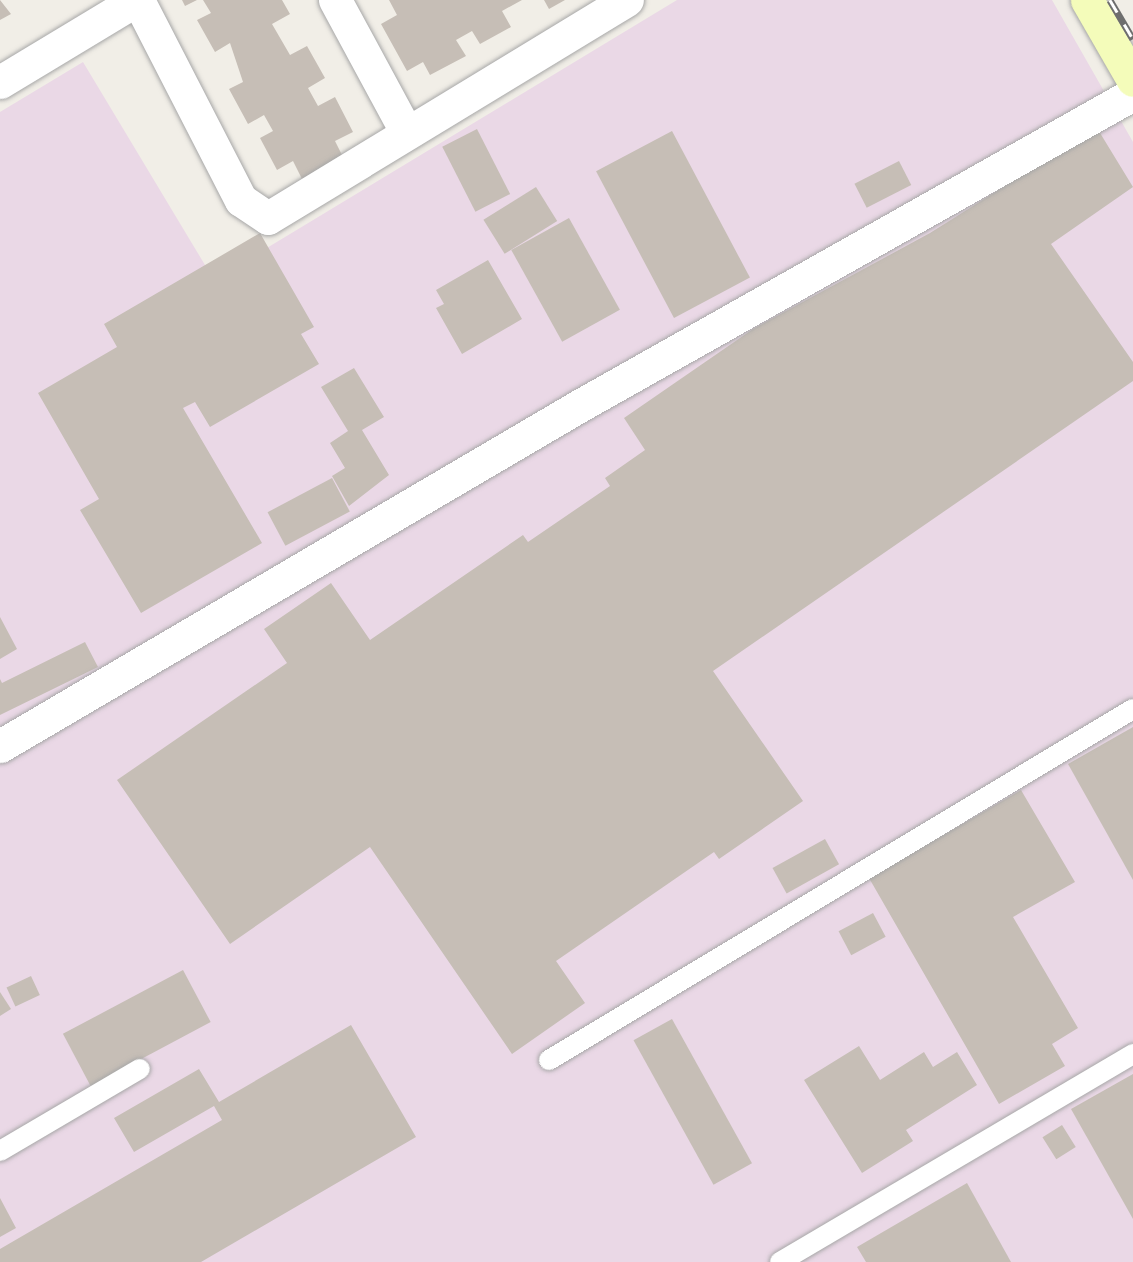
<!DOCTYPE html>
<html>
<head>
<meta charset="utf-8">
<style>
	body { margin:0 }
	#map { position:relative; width:1133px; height:1262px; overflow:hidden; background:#f1eee7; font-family:Karla,sans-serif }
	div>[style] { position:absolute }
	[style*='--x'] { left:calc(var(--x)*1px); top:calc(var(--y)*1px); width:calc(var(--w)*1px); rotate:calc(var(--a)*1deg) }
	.industrial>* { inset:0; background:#ead8e6 }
	.building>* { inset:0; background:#c6beb6; transform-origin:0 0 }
	.roads { filter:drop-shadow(0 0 2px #a7a7a7) drop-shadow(0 0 2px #a7a7a7) }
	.lane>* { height:20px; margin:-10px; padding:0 10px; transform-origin:10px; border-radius:10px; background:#fff }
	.street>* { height:33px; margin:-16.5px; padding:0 16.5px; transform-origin:16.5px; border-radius:16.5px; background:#fff }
	.secondary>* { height:33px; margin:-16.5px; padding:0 16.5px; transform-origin:16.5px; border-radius:16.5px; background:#f4fcba }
	.rail>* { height:7px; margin-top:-3.5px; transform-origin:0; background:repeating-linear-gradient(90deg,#fff 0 14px,#6e6e6e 0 28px); box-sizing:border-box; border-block:2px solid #6e6e6e }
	span { translate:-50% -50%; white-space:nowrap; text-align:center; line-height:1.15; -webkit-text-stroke:4.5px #fff; paint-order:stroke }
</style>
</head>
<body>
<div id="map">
	<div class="industrial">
		<div style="clip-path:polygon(677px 0,1052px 0,1133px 142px,1133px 1262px,0 1262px,0 112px,83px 62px,214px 280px)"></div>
	</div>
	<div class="building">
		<div style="clip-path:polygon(0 0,11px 14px,0 20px)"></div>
		<div style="clip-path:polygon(182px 0,197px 0,185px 6px)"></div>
		<div style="clip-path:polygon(203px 0,282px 0,290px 14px,272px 24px,290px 55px,307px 46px,325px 78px,308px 88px,318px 106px,335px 97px,353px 132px,335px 141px,343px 157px,302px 179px,293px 161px,277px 170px,260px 138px,273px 131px,264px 115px,248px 124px,229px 89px,243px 82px,230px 43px,215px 52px,197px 20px,211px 13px)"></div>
		<div style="clip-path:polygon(389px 0,522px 0,502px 11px,511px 27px,480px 44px,472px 31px,456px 40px,466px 56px,430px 75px,423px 62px,407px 71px,381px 24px,397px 15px)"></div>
		<div style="clip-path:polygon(544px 0,565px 0,549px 9px)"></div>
		<div style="clip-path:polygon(1097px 128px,1133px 187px,1051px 244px,1133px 362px,1133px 381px,713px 671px,803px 801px,719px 859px,714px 852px,556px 961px,585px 1003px,512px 1054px,370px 847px,230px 944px,117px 780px,287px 663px,264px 629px,331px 583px,370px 640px,523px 535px,528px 542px,610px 486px,605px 478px,645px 450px,624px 418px,753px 329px,930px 233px)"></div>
		<div style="left:477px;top:129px;width:73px;height:39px;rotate:63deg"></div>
		<div style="left:672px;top:131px;width:166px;height:86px;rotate:62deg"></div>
		<div style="left:899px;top:161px;width:27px;height:50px;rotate:63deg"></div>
		<div style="left:536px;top:187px;width:40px;height:62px;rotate:58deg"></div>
		<div style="left:569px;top:218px;width:105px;height:66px;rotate:61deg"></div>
		<div style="clip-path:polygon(260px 233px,314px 327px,301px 334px,319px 364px,210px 427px,195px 402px,183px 408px,262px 543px,141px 613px,80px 510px,99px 499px,38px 393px,117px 347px,104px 324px)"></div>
		<div style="clip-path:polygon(488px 260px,522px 319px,462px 354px,436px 308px,444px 304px,436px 290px)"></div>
		<div style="clip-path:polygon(354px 368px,384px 417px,362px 430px,389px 475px,349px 506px,332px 476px,345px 468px,330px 443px,348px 431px,321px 387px)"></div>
		<div style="left:332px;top:478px;width:38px;height:73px;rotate:62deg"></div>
		<div style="clip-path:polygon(0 617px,17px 649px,0 659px)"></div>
		<div style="clip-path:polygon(85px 642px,98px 667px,0 715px,0 679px,2px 683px)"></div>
		<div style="clip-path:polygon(1133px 727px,1133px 880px,1068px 764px)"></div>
		<div style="clip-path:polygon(1021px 790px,1075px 882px,1013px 917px,1078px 1028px,1052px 1044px,1065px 1066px,999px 1104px,869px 878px)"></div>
		<div style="left:825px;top:839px;width:29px;height:60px;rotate:61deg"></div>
		<div style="left:873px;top:913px;width:27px;height:39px;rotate:62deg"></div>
		<div style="left:183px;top:970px;width:59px;height:136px;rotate:62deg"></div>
		<div style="left:31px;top:976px;width:21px;height:27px;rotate:65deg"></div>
		<div style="clip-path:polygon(0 992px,11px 1009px,0 1016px)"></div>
		<div style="left:672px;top:1019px;width:165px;height:44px;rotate:61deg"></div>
		<div style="clip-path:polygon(351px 1025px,416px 1137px,201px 1262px,0 1262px,0 1249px,222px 1120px,214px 1106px,134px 1152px,114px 1118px,199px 1069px,219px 1102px)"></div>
		<div style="clip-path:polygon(859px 1046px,880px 1080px,924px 1052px,933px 1067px,957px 1052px,977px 1085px,906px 1130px,913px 1141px,862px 1173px,804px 1080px)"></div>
		<div style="clip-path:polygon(1133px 1074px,1133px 1219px,1071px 1109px)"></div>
		<div style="left:1062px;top:1125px;width:26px;height:23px;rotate:58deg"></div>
		<div style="clip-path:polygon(967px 1183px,1011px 1262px,866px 1262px,857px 1247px)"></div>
		<div style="clip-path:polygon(0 1198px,16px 1228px,0 1237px)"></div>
	</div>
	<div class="roads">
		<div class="lane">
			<div style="--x:549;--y:1060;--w:681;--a:-31.01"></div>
			<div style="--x:0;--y:1151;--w:162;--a:-30.4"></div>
			<div style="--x:780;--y:1262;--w:410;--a:-30.5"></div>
		</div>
		<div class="street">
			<div style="--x:138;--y:0;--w:225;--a:62.8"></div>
			<div style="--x:241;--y:200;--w:32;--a:34"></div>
			<div style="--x:268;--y:218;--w:420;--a:-31.3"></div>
			<div style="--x:335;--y:0;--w:151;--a:61.6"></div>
			<div style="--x:0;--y:82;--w:159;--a:-31.1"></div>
			<div style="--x:0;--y:746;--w:671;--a:-30.42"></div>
			<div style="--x:579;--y:406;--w:636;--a:-29.39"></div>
		</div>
		<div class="secondary">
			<div style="--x:1087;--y:0;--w:92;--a:60.1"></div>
		</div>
	</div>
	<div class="rail">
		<div style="--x:1110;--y:0;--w:45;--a:59.5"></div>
	</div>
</div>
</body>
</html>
